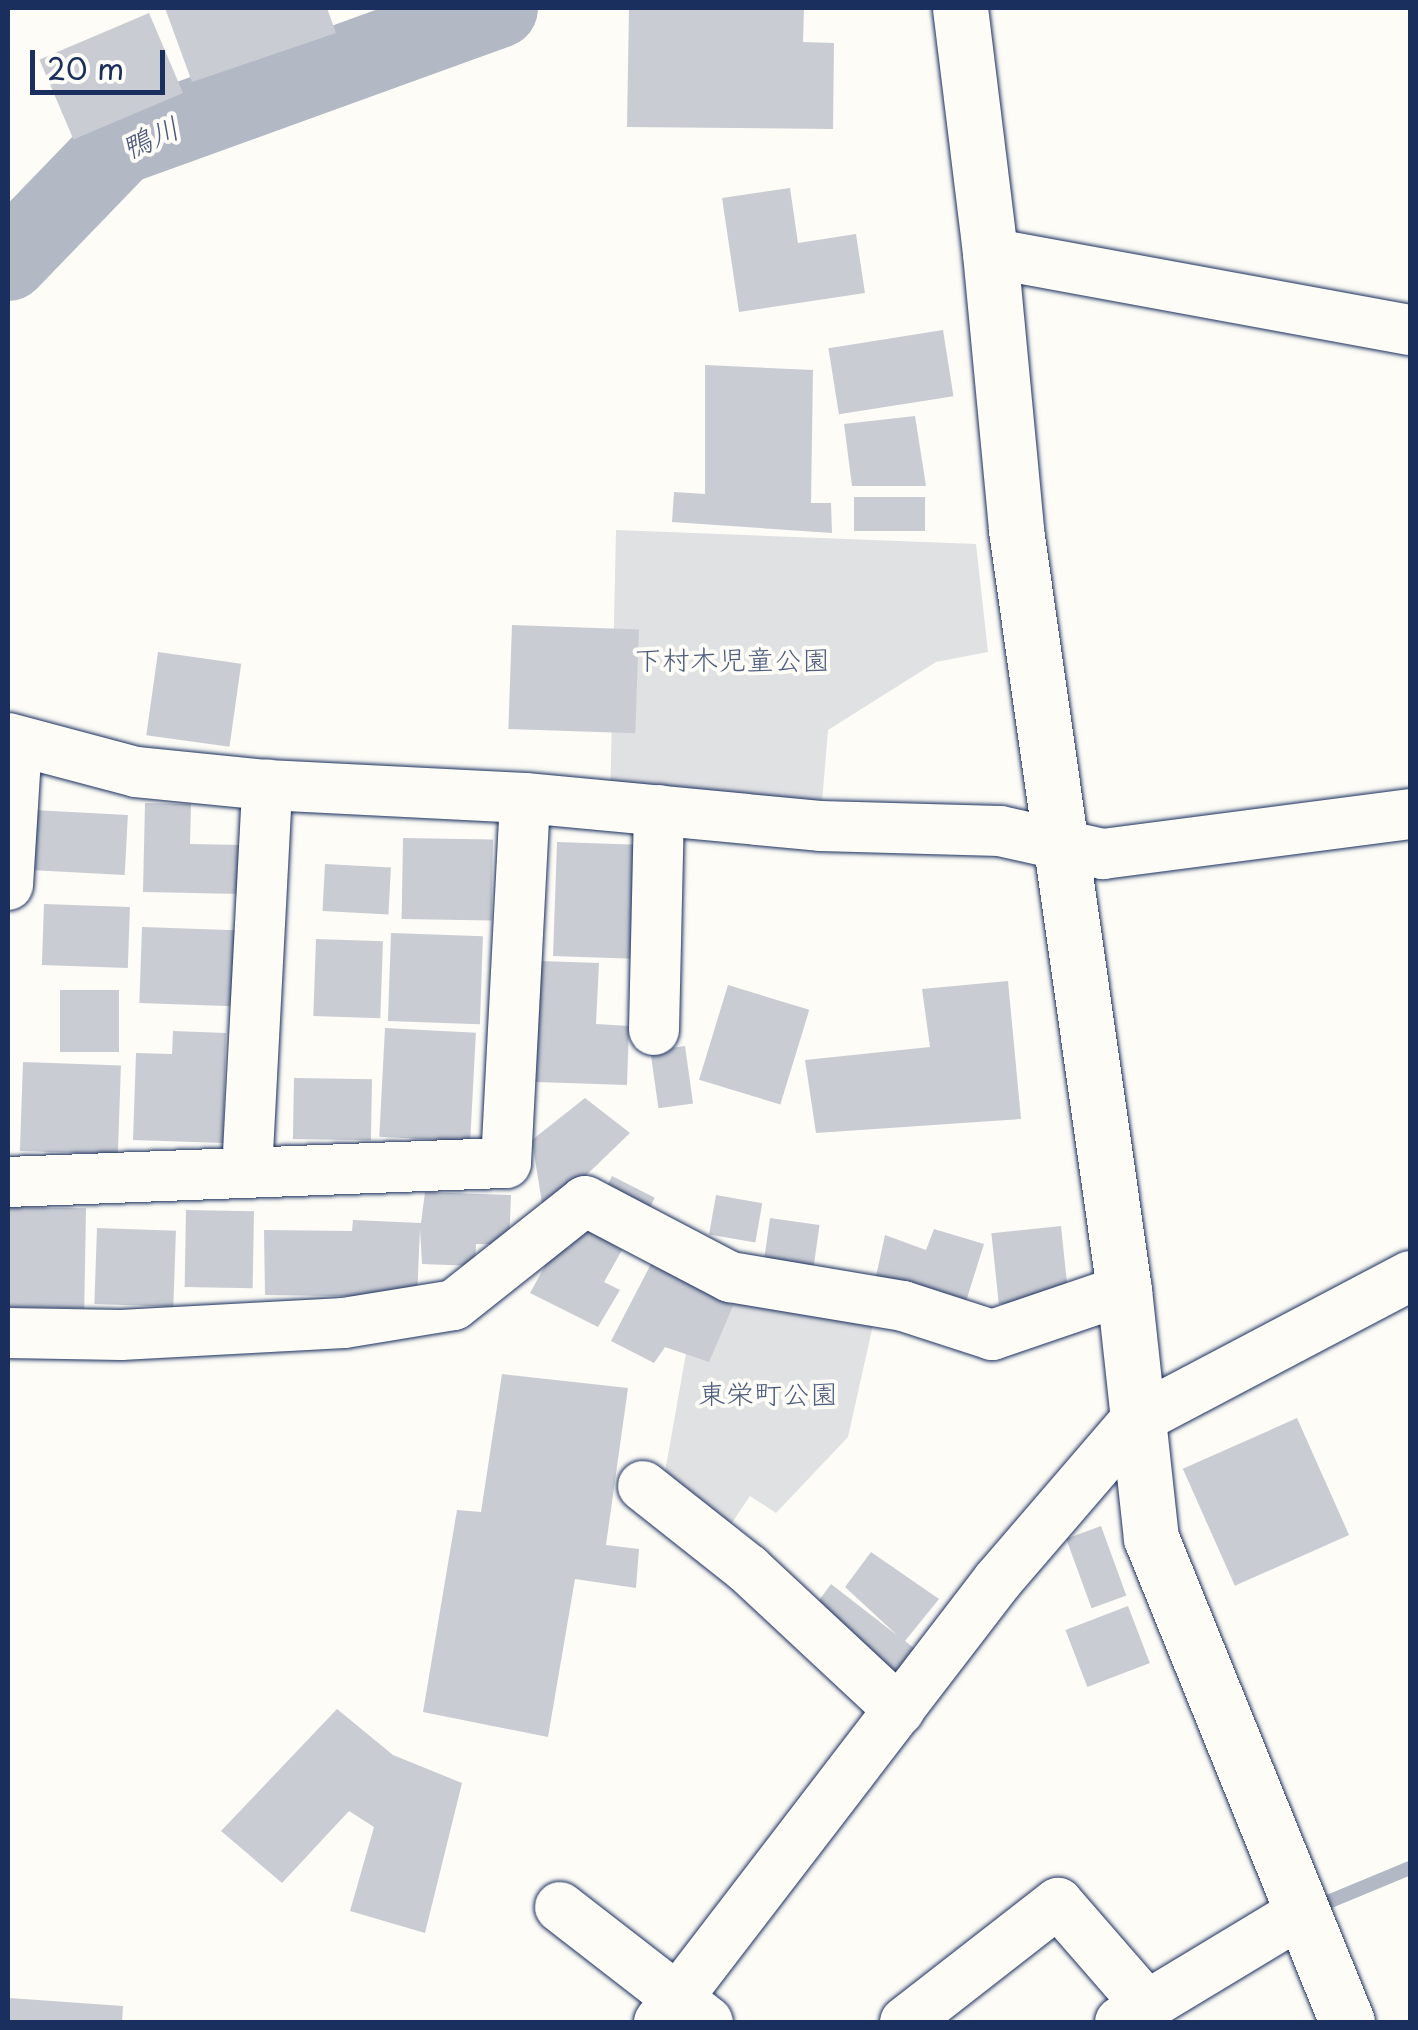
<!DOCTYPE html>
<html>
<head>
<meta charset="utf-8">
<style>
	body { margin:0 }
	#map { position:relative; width:1418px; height:2030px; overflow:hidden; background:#fdfcf7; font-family:"Playpen Sans","Klee One",sans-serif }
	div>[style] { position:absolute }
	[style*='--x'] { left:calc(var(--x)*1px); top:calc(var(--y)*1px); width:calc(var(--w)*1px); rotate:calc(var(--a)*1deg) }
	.green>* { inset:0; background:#e0e1e3 }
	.stream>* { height:14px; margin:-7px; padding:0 7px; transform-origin:7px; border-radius:7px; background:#b3b8c5 }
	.river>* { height:80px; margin:-40px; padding:0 40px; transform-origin:40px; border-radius:40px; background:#b3b8c5 }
	.building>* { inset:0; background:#c9ccd3; transform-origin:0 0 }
	.roads { filter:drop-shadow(0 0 2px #1b2f5e) drop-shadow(0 0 2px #1b2f5e) }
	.street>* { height:50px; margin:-25px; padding:0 25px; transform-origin:25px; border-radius:25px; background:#fdfcf7 }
	.secondary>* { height:55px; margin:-27.5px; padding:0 27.5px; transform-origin:27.5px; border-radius:27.5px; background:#fdfcf7 }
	span { translate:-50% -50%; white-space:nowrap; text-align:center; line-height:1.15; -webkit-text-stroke:8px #fdfcf7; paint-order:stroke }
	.park-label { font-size:28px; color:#4c5c7f }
	.water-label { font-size:30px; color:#49587d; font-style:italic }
	.frame { position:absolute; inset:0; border:10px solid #1b2f5e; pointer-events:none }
	.scale { position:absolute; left:30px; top:50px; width:135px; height:45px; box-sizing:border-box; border:5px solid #1b2f5e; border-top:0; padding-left:12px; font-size:30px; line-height:35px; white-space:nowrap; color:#1b2f5e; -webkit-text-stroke:8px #fdfcf7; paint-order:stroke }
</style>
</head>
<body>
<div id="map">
	<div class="green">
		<div style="clip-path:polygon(616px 530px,976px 544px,988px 652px,936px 662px,828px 730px,820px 826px,610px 805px)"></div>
		<div style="clip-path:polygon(699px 1280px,873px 1325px,848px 1437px,776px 1513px,750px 1496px,711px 1554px,657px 1517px)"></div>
	</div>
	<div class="stream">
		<div style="--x:1311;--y:1909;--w:107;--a:-22.5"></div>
	</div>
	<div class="river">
		<div style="--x:8;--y:261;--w:161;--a:-46"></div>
		<div style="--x:120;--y:145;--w:402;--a:-19.9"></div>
	</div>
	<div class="building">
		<div style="clip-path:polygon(165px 8px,327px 8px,336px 33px,192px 82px)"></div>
		<div style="clip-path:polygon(629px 8px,804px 8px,803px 42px,834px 43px,833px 129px,627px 127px)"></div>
		<div style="left:149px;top:13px;width:87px;height:119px;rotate:67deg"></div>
		<div style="clip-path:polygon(790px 188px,798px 243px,856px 234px,865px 293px,739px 312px,722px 198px)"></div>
		<div style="left:943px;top:330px;width:67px;height:116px;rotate:81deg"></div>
		<div style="clip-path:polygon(705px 365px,813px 370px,811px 503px,831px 503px,832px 533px,672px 522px,674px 492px,705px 494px)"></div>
		<div style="clip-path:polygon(915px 416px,926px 486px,852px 486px,844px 424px)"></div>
		<div style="left:854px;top:497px;width:71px;height:34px"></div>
		<div style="left:512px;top:625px;width:127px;height:104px;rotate:2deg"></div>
		<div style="left:158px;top:652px;width:84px;height:84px;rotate:8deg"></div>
		<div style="clip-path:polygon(145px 803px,191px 804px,190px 844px,243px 845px,242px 894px,143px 892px)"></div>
		<div style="left:33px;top:810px;width:95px;height:60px;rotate:3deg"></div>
		<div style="left:403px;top:838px;width:90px;height:81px;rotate:1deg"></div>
		<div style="left:557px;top:842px;width:80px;height:114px;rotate:2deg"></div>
		<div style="left:325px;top:864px;width:66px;height:47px;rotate:3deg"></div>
		<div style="left:44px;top:904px;width:86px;height:61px;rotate:2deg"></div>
		<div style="left:142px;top:927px;width:94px;height:76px;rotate:2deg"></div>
		<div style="left:391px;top:933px;width:92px;height:88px;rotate:2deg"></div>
		<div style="left:316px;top:939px;width:67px;height:77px;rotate:2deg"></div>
		<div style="clip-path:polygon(540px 961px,599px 963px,596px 1024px,629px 1026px,627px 1085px,536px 1082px)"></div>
		<div style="clip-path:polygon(1008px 981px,1021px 1119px,816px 1133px,805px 1060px,930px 1047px,922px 989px)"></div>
		<div style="left:728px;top:985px;width:85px;height:99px;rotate:17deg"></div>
		<div style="left:60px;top:990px;width:59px;height:62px"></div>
		<div style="left:385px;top:1028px;width:91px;height:109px;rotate:3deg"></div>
		<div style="clip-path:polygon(173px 1031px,226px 1033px,223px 1143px,133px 1140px,136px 1053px,172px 1054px)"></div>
		<div style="left:685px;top:1046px;width:58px;height:35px;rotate:82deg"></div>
		<div style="left:23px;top:1062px;width:98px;height:89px;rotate:2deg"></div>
		<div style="left:294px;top:1078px;width:78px;height:61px;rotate:1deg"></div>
		<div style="clip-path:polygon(585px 1098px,630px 1133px,544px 1216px,532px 1140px)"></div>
		<div style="left:612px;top:1176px;width:48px;height:17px;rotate:27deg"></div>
		<div style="clip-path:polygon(425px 1192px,511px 1195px,509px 1245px,476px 1244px,475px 1266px,422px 1264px,420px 1229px,417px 1297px,265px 1295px,264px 1230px,352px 1231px,353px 1220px,421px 1223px)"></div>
		<div style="left:716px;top:1195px;width:47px;height:40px;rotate:10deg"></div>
		<div style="left:8px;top:1207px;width:78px;height:100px;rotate:1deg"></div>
		<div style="left:186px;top:1210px;width:68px;height:77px;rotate:1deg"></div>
		<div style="left:770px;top:1218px;width:50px;height:43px;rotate:8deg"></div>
		<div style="clip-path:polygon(582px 1226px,622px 1250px,604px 1282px,620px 1290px,598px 1327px,530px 1293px,556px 1246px,569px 1248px)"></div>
		<div style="left:1061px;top:1226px;width:71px;height:70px;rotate:84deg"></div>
		<div style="left:97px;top:1228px;width:79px;height:76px;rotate:2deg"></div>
		<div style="clip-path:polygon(934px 1229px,984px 1244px,963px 1311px,875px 1281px,885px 1235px,926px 1250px)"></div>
		<div style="clip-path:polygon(652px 1262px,733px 1306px,709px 1362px,665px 1347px,654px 1363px,611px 1341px)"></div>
		<div style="clip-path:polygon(502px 1374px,628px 1388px,606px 1545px,639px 1549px,636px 1588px,575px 1579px,548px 1737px,423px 1712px,457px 1510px,481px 1512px)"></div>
		<div style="left:1297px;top:1418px;width:128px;height:125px;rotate:66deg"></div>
		<div style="left:1101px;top:1526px;width:74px;height:37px;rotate:70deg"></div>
		<div style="clip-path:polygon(871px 1552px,939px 1599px,905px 1641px,915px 1649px,895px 1674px,812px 1610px,831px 1584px,898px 1636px,845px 1587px)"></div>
		<div style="left:1128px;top:1606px;width:61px;height:67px;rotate:69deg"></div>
		<div style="clip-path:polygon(337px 1709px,393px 1755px,462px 1783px,425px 1933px,350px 1911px,374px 1827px,349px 1811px,282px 1883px,221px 1831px)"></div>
		<div style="clip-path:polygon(9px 1998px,123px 2006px,122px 2022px,8px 2022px)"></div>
	</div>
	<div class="roads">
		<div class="street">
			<div style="--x:990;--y:253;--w:427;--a:10.4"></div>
			<div style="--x:8;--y:738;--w:132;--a:14.9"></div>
			<div style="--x:136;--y:772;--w:132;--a:5.7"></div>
			<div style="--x:267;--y:785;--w:258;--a:2.9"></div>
			<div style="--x:525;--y:798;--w:296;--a:5.4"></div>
			<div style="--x:820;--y:826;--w:180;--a:1.6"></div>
			<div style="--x:1000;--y:831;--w:106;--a:12.6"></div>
			<div style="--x:1103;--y:854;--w:310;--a:-7.4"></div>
			<div style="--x:8;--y:885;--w:144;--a:-86.4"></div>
			<div style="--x:654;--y:1030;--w:220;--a:-88.7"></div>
			<div style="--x:247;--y:1172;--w:388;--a:-87"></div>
			<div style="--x:8;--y:1182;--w:498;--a:-2.2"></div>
			<div style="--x:506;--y:1163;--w:365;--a:-87"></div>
			<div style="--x:8;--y:1333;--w:113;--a:1"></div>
			<div style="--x:121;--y:1335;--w:223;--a:-3.1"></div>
			<div style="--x:344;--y:1323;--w:111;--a:-9.3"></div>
			<div style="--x:454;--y:1305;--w:167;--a:-38.4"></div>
			<div style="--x:585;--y:1201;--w:164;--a:27.7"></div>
			<div style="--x:730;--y:1277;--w:175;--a:9.5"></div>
			<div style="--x:903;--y:1306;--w:94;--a:18"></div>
			<div style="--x:992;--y:1335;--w:139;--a:-18.8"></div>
			<div style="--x:643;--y:1486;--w:134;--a:38.3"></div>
			<div style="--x:748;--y:1569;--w:207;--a:43"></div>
			<div style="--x:560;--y:1907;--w:187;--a:37.8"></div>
			<div style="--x:659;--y:2022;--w:557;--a:-52.51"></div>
			<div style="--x:998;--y:1580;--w:210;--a:-49.3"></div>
			<div style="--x:1135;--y:1421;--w:311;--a:-27.8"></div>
			<div style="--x:905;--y:2022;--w:194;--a:-37.9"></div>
			<div style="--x:1058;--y:1903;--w:133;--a:49"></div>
			<div style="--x:1120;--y:2022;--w:211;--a:-31.1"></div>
		</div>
		<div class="secondary">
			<div style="--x:960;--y:8;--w:247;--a:83"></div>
			<div style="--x:990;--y:253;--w:278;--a:84.6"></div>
			<div style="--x:1016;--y:530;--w:768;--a:81.91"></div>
			<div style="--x:1124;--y:1290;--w:249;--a:83.8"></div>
			<div style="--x:1151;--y:1538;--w:522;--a:67.95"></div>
		</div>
	</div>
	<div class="park-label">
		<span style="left:732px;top:659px">下村木児童公園</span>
		<span style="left:768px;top:1393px">東栄町公園</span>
	</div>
	<div class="water-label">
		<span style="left:150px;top:137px;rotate:-24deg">鴨川</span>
	</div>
	<div class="frame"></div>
	<div class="scale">20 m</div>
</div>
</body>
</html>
